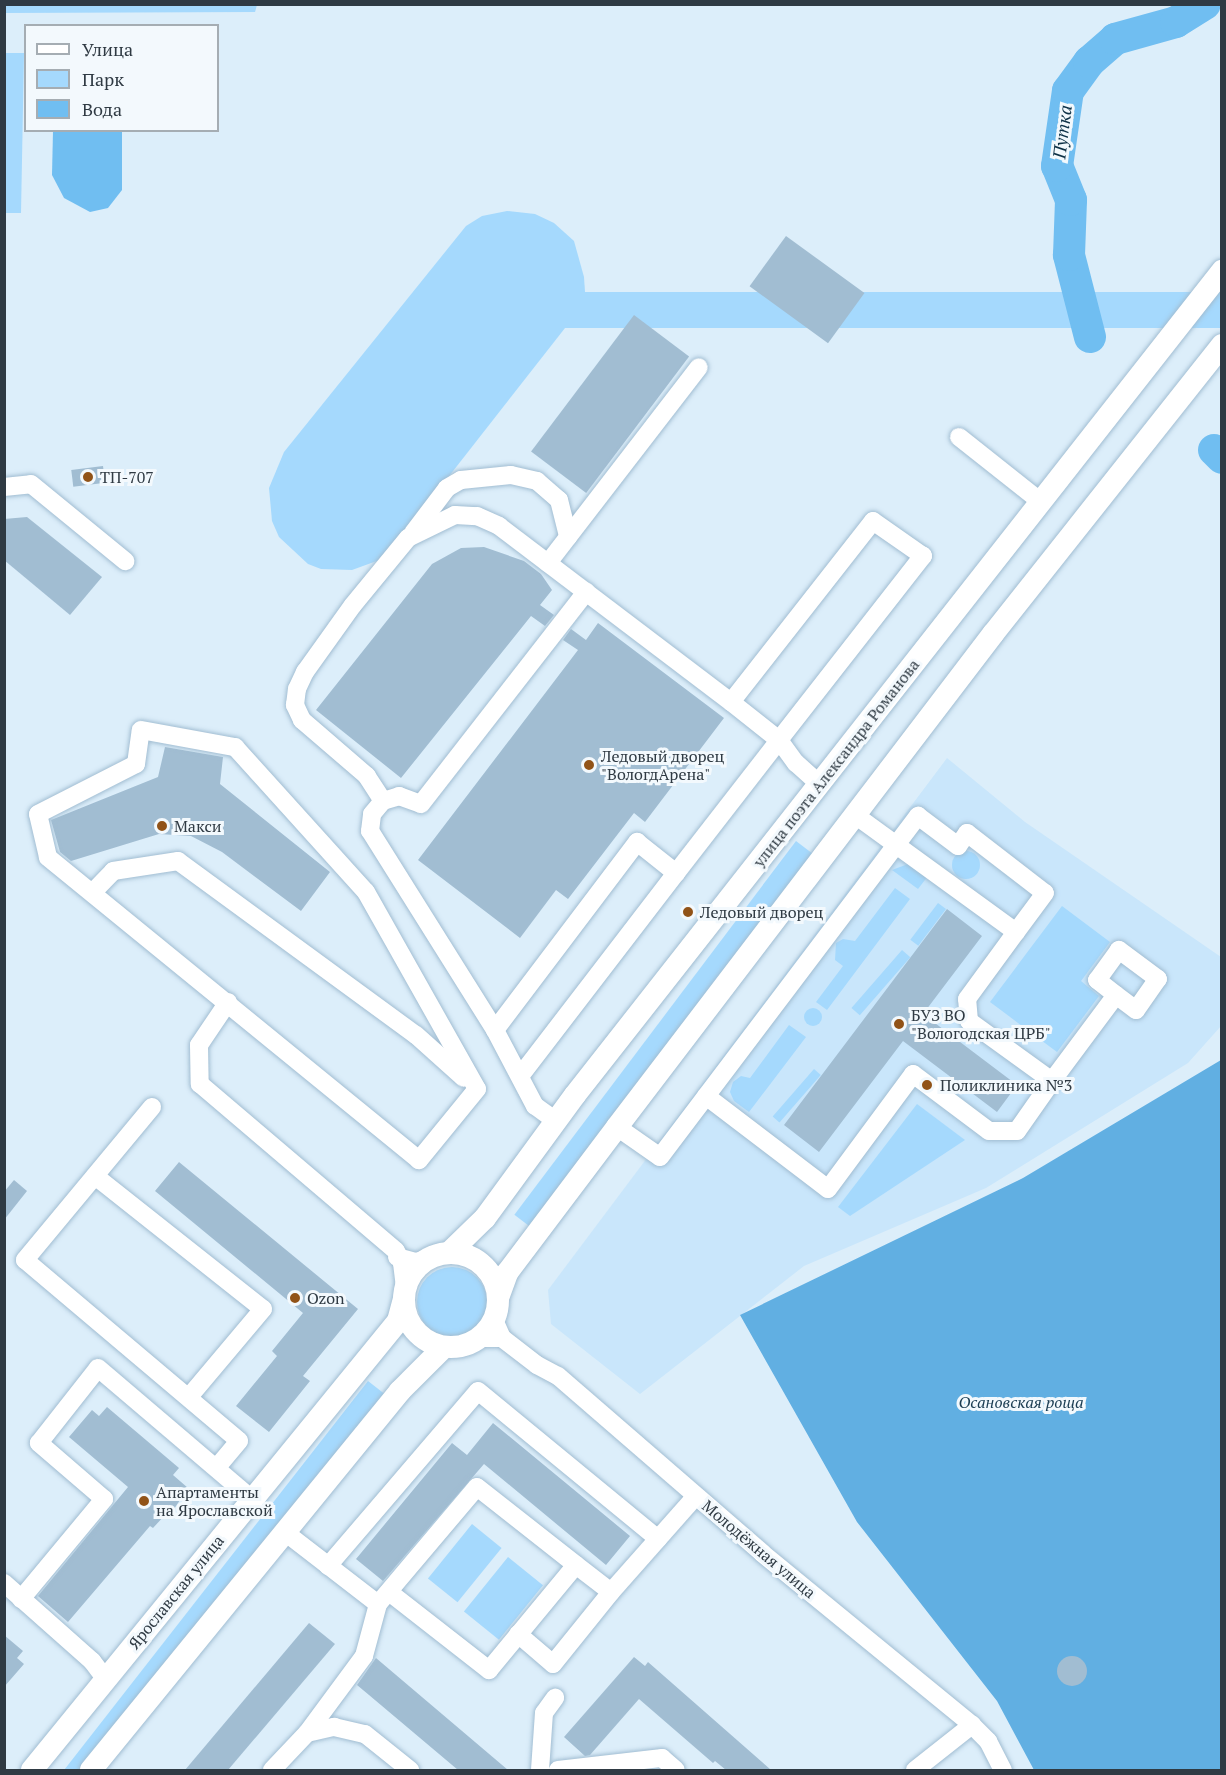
<!DOCTYPE html>
<html>
<head>
<meta charset="utf-8">
<style>
	body { margin:0 }
	#map { position:relative; width:1226px; height:1775px; overflow:hidden; background:#dceefa; font-family:"PT Serif",serif }
	div>[style] { position:absolute }
	[style*='--x'] { left:calc(var(--x)*1px); top:calc(var(--y)*1px); width:calc(var(--w)*1px); rotate:calc(var(--a)*1deg) }
	.built>* { inset:0; background:#c9e6fb }
	.green>* { inset:0; background:#a5d9fd; transform-origin:0 0 }
	.round { border-radius:50% }
	.forest>* { inset:0; background:#61afe2 }
	.water>* { inset:0; background:#70bef1 }
	.river>* { height:32px; margin:-16px; padding:0 16px; transform-origin:16px; border-radius:16px; background:#70bef1 }
	.building>* { inset:0; background:#a1bdd2; transform-origin:0 0 }
	.roads { filter:drop-shadow(0 0 2px #a1bdd2) drop-shadow(0 0 2px #a1bdd2) }
	.minor>* { height:18px; margin:-9px; padding:0 9px; transform-origin:9px; border-radius:9px; background:#fff }
	.major>* { height:22px; margin:-11px; padding:0 11px; transform-origin:11px; border-radius:11px; background:#fff }
	.major>.ring { margin:-11px; padding:0; box-sizing:content-box; background:none; border:22px solid #fff; border-radius:50% }
	.dots>* { width:16px; height:16px; translate:-50% -50%; box-sizing:border-box; border:3px solid #f3f9fd; border-radius:50% }
	span { translate:-50% -50%; white-space:nowrap; text-align:center; line-height:1.15; -webkit-text-stroke:6px #f3f9fd; paint-order:stroke }
	.poi-label { font-size:16px; color:#2f3a43 }
	.left { translate:0 -50%; text-align:left }
	.street-label { font-size:16px; color:#2f3a43 }
	.park-label { font-size:16px; color:#1a3c52; font-style:italic }
	.water-label { font-size:18px; color:#0e3146; font-style:italic }
	.frame { position:absolute; inset:0; border:6px solid #2f3a43; pointer-events:none }
	.legend { position:absolute; left:24px; top:24px; width:195px; height:108px; box-sizing:border-box; background:#f3f9fd; border:2px solid #a5adb3; margin:0; padding:8px 10px; list-style:none; font-size:18px; color:#2f3a43 }
	.legend li { display:flex; align-items:center; gap:12px; height:30px }
	.legend b { width:30px; border:2px solid #a5adb3 }
</style>
</head>
<body>
<div id="map">
	<div class="built">
		<div style="clip-path:polygon(947px 758px,1025px 822px,1221px 957px,1221px 1026px,1188px 1063px,986px 1188px,804px 1266px,640px 1394px,551px 1324px,548px 1290px)"></div>
	</div>
	<div class="green">
		<div style="clip-path:polygon(4px 5px,5px 4px,257px 5px,255px 12px,5px 13px)"></div>
		<div style="clip-path:polygon(5px 53px,24px 53px,21px 213px,5px 213px)"></div>
		<div style="clip-path:polygon(507px 211px,535px 214px,554px 223px,574px 241px,584px 277px,585px 292px,576px 314px,385px 558px,352px 570px,321px 569px,308px 564px,279px 537px,272px 521px,269px 488px,284px 452px,466px 226px,482px 216px)"></div>
		<div style="left:1221px;top:292px;width:36px;height:666px;rotate:90deg"></div>
		<div style="left:796px;top:841px;width:21px;height:468px;rotate:37deg"></div>
		<div class="round" style="left:952px;top:851px;width:28px;height:28px"></div>
		<div style="clip-path:polygon(908px 864px,928px 876px,918px 889px,892px 870px)"></div>
		<div style="clip-path:polygon(895px 888px,910px 899px,827px 1010px,816px 1002px,843px 966px,835px 960px,836px 943px,843px 939px,855px 941px)"></div>
		<div style="left:938px;top:903px;width:10px;height:46px;rotate:37deg"></div>
		<div style="clip-path:polygon(1062px 906px,1110px 942px,1081px 981px,1099px 996px,1057px 1052px,990px 1002px)"></div>
		<div style="left:902px;top:950px;width:11px;height:77px;rotate:41deg"></div>
		<div class="round" style="left:804px;top:1008px;width:18px;height:18px"></div>
		<div style="clip-path:polygon(789px 1025px,806px 1037px,749px 1112px,734px 1101px,730px 1092px,733px 1082px,741px 1076px,750px 1078px)"></div>
		<div style="left:814px;top:1069px;width:9px;height:63px;rotate:41deg"></div>
		<div style="clip-path:polygon(917px 1104px,965px 1140px,850px 1216px,838px 1207px)"></div>
		<div class="round" style="left:417px;top:1267px;width:70px;height:70px"></div>
		<div style="left:368px;top:1381px;width:24px;height:504px;rotate:38deg"></div>
		<div style="left:472px;top:1524px;width:38px;height:70px;rotate:39deg"></div>
		<div style="left:508px;top:1557px;width:45px;height:70px;rotate:39deg"></div>
	</div>
	<div class="forest">
		<div style="clip-path:polygon(1221px 1060px,1221px 1770px,1034px 1770px,997px 1701px,857px 1522px,740px 1315px,1023px 1178px)"></div>
	</div>
	<div class="water">
		<div style="clip-path:polygon(53px 131px,122px 131px,122px 190px,108px 208px,90px 212px,64px 198px,52px 175px)"></div>
	</div>
	<div class="river">
		<div style="--x:1090;--y:337;--w:85;--a:-104.4"></div>
		<div style="--x:1069;--y:255;--w:55;--a:-87.9"></div>
		<div style="--x:1071;--y:200;--w:37;--a:-112"></div>
		<div style="--x:1057;--y:166;--w:76;--a:-81.7"></div>
		<div style="--x:1068;--y:91;--w:36;--a:-54"></div>
		<div style="--x:1089;--y:62;--w:35;--a:-41"></div>
		<div style="--x:1115;--y:39;--w:63;--a:-15.6"></div>
		<div style="--x:1176;--y:22;--w:34;--a:-32"></div>
		<div style="--x:1214;--y:450;--w:11;--a:45"></div>
	</div>
	<div class="building">
		<div style="left:786px;top:236px;width:97px;height:62px;rotate:36deg"></div>
		<div style="left:634px;top:315px;width:69px;height:171px;rotate:37deg"></div>
		<div style="left:103px;top:466px;width:17px;height:32px;rotate:83deg"></div>
		<div style="clip-path:polygon(27px 517px,102px 577px,70px 615px,4px 560px,4px 519px)"></div>
		<div style="clip-path:polygon(484px 547px,524px 561px,541px 574px,552px 590px,540px 605px,554px 615px,545px 626px,531px 616px,401px 778px,316px 710px,432px 564px,461px 548px)"></div>
		<div style="clip-path:polygon(598px 623px,724px 718px,645px 822px,634px 813px,568px 899px,556px 890px,520px 938px,418px 860px,578px 650px,563px 640px,571px 629px,586px 640px)"></div>
		<div style="clip-path:polygon(165px 747px,223px 757px,220px 784px,330px 872px,301px 911px,222px 852px,191px 836px,159px 834px,71px 861px,60px 852px,51px 820px,158px 777px)"></div>
		<div style="clip-path:polygon(947px 909px,982px 936px,923px 1014px,1017px 1085px,997px 1112px,903px 1041px,819px 1152px,784px 1125px)"></div>
		<div style="clip-path:polygon(179px 1162px,358px 1309px,303px 1376px,310px 1381px,269px 1432px,236px 1406px,277px 1356px,272px 1351px,303px 1313px,155px 1191px)"></div>
		<div style="clip-path:polygon(14px 1180px,27px 1191px,4px 1220px,4px 1192px)"></div>
		<div style="clip-path:polygon(107px 1407px,179px 1468px,173px 1475px,188px 1488px,168px 1518px,165px 1515px,153px 1528px,150px 1526px,68px 1622px,38px 1596px,128px 1487px,69px 1437px,92px 1410px,99px 1416px)"></div>
		<div style="clip-path:polygon(493px 1423px,630px 1536px,606px 1565px,484px 1464px,383px 1581px,356px 1559px,452px 1443px,467px 1455px)"></div>
		<div style="clip-path:polygon(309px 1623px,335px 1644px,228px 1770px,185px 1770px)"></div>
		<div style="clip-path:polygon(4px 1635px,23px 1651px,17px 1658px,24px 1664px,4px 1687px)"></div>
		<div class="round" style="left:1057px;top:1656px;width:30px;height:30px"></div>
		<div style="clip-path:polygon(634px 1657px,645px 1666px,648px 1662px,771px 1770px,726px 1770px,715px 1761px,713px 1763px,639px 1699px,590px 1755px,585px 1756px,564px 1737px)"></div>
		<div style="clip-path:polygon(376px 1658px,508px 1770px,458px 1770px,369px 1695px,357px 1685px)"></div>
	</div>
	<div class="roads">
		<div class="minor">
			<div style="--x:959;--y:437;--w:105;--a:38.4"></div>
			<div style="--x:4;--y:487;--w:27;--a:-6"></div>
			<div style="--x:31;--y:484;--w:122;--a:39.3"></div>
			<div style="--x:413;--y:533;--w:56;--a:-52.9"></div>
			<div style="--x:447;--y:488;--w:16;--a:-30"></div>
			<div style="--x:461;--y:480;--w:50;--a:-5.7"></div>
			<div style="--x:511;--y:475;--w:27;--a:13"></div>
			<div style="--x:537;--y:481;--w:29;--a:41"></div>
			<div style="--x:559;--y:500;--w:38;--a:76"></div>
			<div style="--x:548;--y:563;--w:247;--a:-52.4"></div>
			<div style="--x:141;--y:730;--w:96;--a:10.3"></div>
			<div style="--x:235;--y:747;--w:195;--a:47.9"></div>
			<div style="--x:366;--y:892;--w:226;--a:60.6"></div>
			<div style="--x:477;--y:1089;--w:92;--a:129.2"></div>
			<div style="--x:419;--y:1160;--w:479;--a:-140.8"></div>
			<div style="--x:48;--y:857;--w:44;--a:-103.1"></div>
			<div style="--x:38;--y:814;--w:110;--a:-27"></div>
			<div style="--x:136;--y:764;--w:34;--a:-82"></div>
			<div style="--x:383;--y:801;--w:30;--a:-123"></div>
			<div style="--x:367;--y:776;--w:86;--a:-139.3"></div>
			<div style="--x:302;--y:720;--w:17;--a:-115"></div>
			<div style="--x:295;--y:705;--w:16;--a:-83"></div>
			<div style="--x:297;--y:689;--w:19;--a:-65"></div>
			<div style="--x:305;--y:672;--w:82;--a:-54.4"></div>
			<div style="--x:353;--y:605;--w:87;--a:-50.6"></div>
			<div style="--x:408;--y:538;--w:52;--a:-26.1"></div>
			<div style="--x:455;--y:515;--w:22;--a:3"></div>
			<div style="--x:477;--y:516;--w:24;--a:24"></div>
			<div style="--x:499;--y:526;--w:291;--a:37.2"></div>
			<div style="--x:676;--y:873;--w:168;--a:-52.2"></div>
			<div style="--x:779;--y:740;--w:234;--a:-52"></div>
			<div style="--x:923;--y:556;--w:61;--a:-145"></div>
			<div style="--x:873;--y:521;--w:230;--a:128.1"></div>
			<div style="--x:731;--y:702;--w:61;--a:38.4"></div>
			<div style="--x:779;--y:740;--w:29;--a:54"></div>
			<div style="--x:796;--y:763;--w:31;--a:42"></div>
			<div style="--x:93;--y:892;--w:29;--a:-46"></div>
			<div style="--x:113;--y:871;--w:66;--a:-8.7"></div>
			<div style="--x:178;--y:861;--w:295;--a:36.2"></div>
			<div style="--x:416;--y:1035;--w:64;--a:41.9"></div>
			<div style="--x:228;--y:1002;--w:52;--a:124"></div>
			<div style="--x:199;--y:1045;--w:39;--a:89"></div>
			<div style="--x:200;--y:1084;--w:257;--a:40.4"></div>
			<div style="--x:396;--y:1251;--w:13;--a:63"></div>
			<div style="--x:402;--y:1263;--w:25;--a:83"></div>
			<div style="--x:495;--y:1030;--w:236;--a:-52.9"></div>
			<div style="--x:637;--y:842;--w:50;--a:38.5"></div>
			<div style="--x:676;--y:873;--w:256;--a:127.5"></div>
			<div style="--x:1052;--y:1081;--w:107;--a:-53.3"></div>
			<div style="--x:1116;--y:995;--w:25;--a:37"></div>
			<div style="--x:1136;--y:1010;--w:38;--a:-55"></div>
			<div style="--x:1158;--y:979;--w:49;--a:-143.4"></div>
			<div style="--x:1119;--y:950;--w:37;--a:126"></div>
			<div style="--x:1097;--y:980;--w:24;--a:38"></div>
			<div style="--x:706;--y:1096;--w:153;--a:37.3"></div>
			<div style="--x:828;--y:1189;--w:143;--a:-53.5"></div>
			<div style="--x:913;--y:1074;--w:95;--a:36.9"></div>
			<div style="--x:989;--y:1131;--w:28;--a:0"></div>
			<div style="--x:1017;--y:1131;--w:61;--a:-55"></div>
			<div style="--x:1052;--y:1081;--w:102;--a:-144.1"></div>
			<div style="--x:969;--y:1021;--w:22;--a:-95"></div>
			<div style="--x:967;--y:999;--w:83;--a:-53.8"></div>
			<div style="--x:1016;--y:932;--w:199;--a:-144"></div>
			<div style="--x:152;--y:1107;--w:199;--a:129.7"></div>
			<div style="--x:25;--y:1260;--w:280;--a:40.2"></div>
			<div style="--x:239;--y:1441;--w:35;--a:130"></div>
			<div style="--x:556;--y:1121;--w:26;--a:-144"></div>
			<div style="--x:535;--y:1106;--w:86;--a:-117.8"></div>
			<div style="--x:495;--y:1030;--w:235;--a:-122.1"></div>
			<div style="--x:370;--y:831;--w:17;--a:-83"></div>
			<div style="--x:372;--y:814;--w:17;--a:-50"></div>
			<div style="--x:383;--y:801;--w:17;--a:-17"></div>
			<div style="--x:399;--y:796;--w:23;--a:20"></div>
			<div style="--x:421;--y:804;--w:269;--a:-52.1"></div>
			<div style="--x:617;--y:1127;--w:52;--a:34.9"></div>
			<div style="--x:660;--y:1157;--w:428;--a:-52.9"></div>
			<div style="--x:918;--y:816;--w:50;--a:36.9"></div>
			<div style="--x:958;--y:846;--w:16;--a:-55"></div>
			<div style="--x:967;--y:833;--w:98;--a:37.6"></div>
			<div style="--x:1045;--y:893;--w:49;--a:126.6"></div>
			<div style="--x:95;--y:1176;--w:214;--a:38.4"></div>
			<div style="--x:263;--y:1309;--w:115;--a:130.1"></div>
			<div style="--x:397;--y:1257;--w:20;--a:15"></div>
			<div style="--x:416;--y:1262;--w:14;--a:-17"></div>
			<div style="--x:494;--y:1320;--w:20;--a:66"></div>
			<div style="--x:502;--y:1338;--w:44;--a:37.6"></div>
			<div style="--x:537;--y:1365;--w:24;--a:28"></div>
			<div style="--x:558;--y:1376;--w:270;--a:40.9"></div>
			<div style="--x:762;--y:1553;--w:271;--a:39.3"></div>
			<div style="--x:972;--y:1725;--w:23;--a:45"></div>
			<div style="--x:988;--y:1741;--w:33;--a:63"></div>
			<div style="--x:480;--y:1338;--w:22;--a:0"></div>
			<div style="--x:286;--y:1533;--w:116;--a:37.7"></div>
			<div style="--x:328;--y:1566;--w:230;--a:-49.4"></div>
			<div style="--x:478;--y:1391;--w:233;--a:39.4"></div>
			<div style="--x:4;--y:1583;--w:118;--a:41.6"></div>
			<div style="--x:92;--y:1661;--w:21;--a:53"></div>
			<div style="--x:389;--y:1592;--w:127;--a:38"></div>
			<div style="--x:489;--y:1670;--w:136;--a:-50.4"></div>
			<div style="--x:576;--y:1565;--w:44;--a:37.6"></div>
			<div style="--x:611;--y:1592;--w:128;--a:-48.5"></div>
			<div style="--x:21;--y:1599;--w:130;--a:-50.3"></div>
			<div style="--x:104;--y:1499;--w:86;--a:-139.3"></div>
			<div style="--x:39;--y:1443;--w:95;--a:-51.8"></div>
			<div style="--x:98;--y:1368;--w:202;--a:40.4"></div>
			<div style="--x:518;--y:1634;--w:46;--a:40.6"></div>
			<div style="--x:553;--y:1664;--w:92;--a:-51.1"></div>
			<div style="--x:307;--y:1733;--w:96;--a:-53.5"></div>
			<div style="--x:364;--y:1656;--w:54;--a:-74.9"></div>
			<div style="--x:378;--y:1604;--w:153;--a:-49.8"></div>
			<div style="--x:477;--y:1487;--w:126;--a:38.2"></div>
			<div style="--x:272;--y:1770;--w:51;--a:-46.6"></div>
			<div style="--x:307;--y:1733;--w:28;--a:-13"></div>
			<div style="--x:334;--y:1727;--w:32;--a:13"></div>
			<div style="--x:365;--y:1734;--w:58;--a:38.7"></div>
			<div style="--x:540;--y:1770;--w:57;--a:-86"></div>
			<div style="--x:544;--y:1713;--w:19;--a:-54"></div>
			<div style="--x:558;--y:1770;--w:105;--a:-6.6"></div>
			<div style="--x:662;--y:1758;--w:18;--a:41"></div>
			<div style="--x:915;--y:1770;--w:73;--a:-38.3"></div>
		</div>
		<div class="major">
			<div class="ring" style="left:404px;top:1253px;width:72px;height:72px"></div>
			<div style="--x:449;--y:1253;--w:50;--a:-44.2"></div>
			<div style="--x:485;--y:1218;--w:152;--a:-53.8"></div>
			<div style="--x:575;--y:1095;--w:1048;--a:-51.86"></div>
			<div style="--x:498;--y:1298;--w:27;--a:-70"></div>
			<div style="--x:507;--y:1273;--w:183;--a:-53"></div>
			<div style="--x:617;--y:1127;--w:620;--a:-52.67"></div>
			<div style="--x:993;--y:634;--w:369;--a:-51.6"></div>
			<div style="--x:32;--y:1770;--w:579;--a:-50.81"></div>
			<div style="--x:398;--y:1321;--w:23;--a:-75"></div>
			<div style="--x:91;--y:1770;--w:489;--a:-50.8"></div>
			<div style="--x:400;--y:1391;--w:62;--a:-45"></div>
		</div>
	</div>
	<div class="dots">
		<div style="left:88px;top:477px;background:#915318"></div>
		<div style="left:589px;top:765px;background:#915318"></div>
		<div style="left:162px;top:826px;background:#915318"></div>
		<div style="left:688px;top:912px;background:#915318"></div>
		<div style="left:899px;top:1024px;background:#915318"></div>
		<div style="left:927px;top:1085px;background:#915318"></div>
		<div style="left:295px;top:1298px;background:#915318"></div>
		<div style="left:144px;top:1501px;background:#915318"></div>
	</div>
	<div class="poi-label">
		<span class="left" style="left:100px;top:477px">ТП-707</span>
		<span class="left" style="left:601px;top:765px">Ледовый дворец<br>"ВологдАрена"</span>
		<span class="left" style="left:174px;top:826px">Макси</span>
		<span class="left" style="left:700px;top:912px">Ледовый дворец</span>
		<span class="left" style="left:911px;top:1024px">БУЗ ВО<br>"Вологодская ЦРБ"</span>
		<span class="left" style="left:940px;top:1085px">Поликлиника №3</span>
		<span class="left" style="left:307px;top:1298px">Ozon</span>
		<span class="left" style="left:156px;top:1501px">Апартаменты<br>на Ярославской</span>
	</div>
	<div class="street-label">
		<span style="left:836px;top:763px;rotate:-52deg">улица поэта Александра Романова</span>
		<span style="left:759px;top:1549px;rotate:40deg">Молодёжная улица</span>
		<span style="left:176px;top:1592px;rotate:-51deg">Ярославская улица</span>
	</div>
	<div class="park-label">
		<span style="left:1021px;top:1402px">Осановская роща</span>
	</div>
	<div class="water-label">
		<span style="left:1062px;top:132px;rotate:-83deg">Путка</span>
	</div>
	<div class="frame"></div>
	<ul class="legend">
	<li><b style="height:8px;background:#fff"></b>Улица</li>
	<li><b style="height:16px;background:#a5d9fd"></b>Парк</li>
	<li><b style="height:16px;background:#70bef1"></b>Вода</li>
	</ul>
</div>
</body>
</html>
